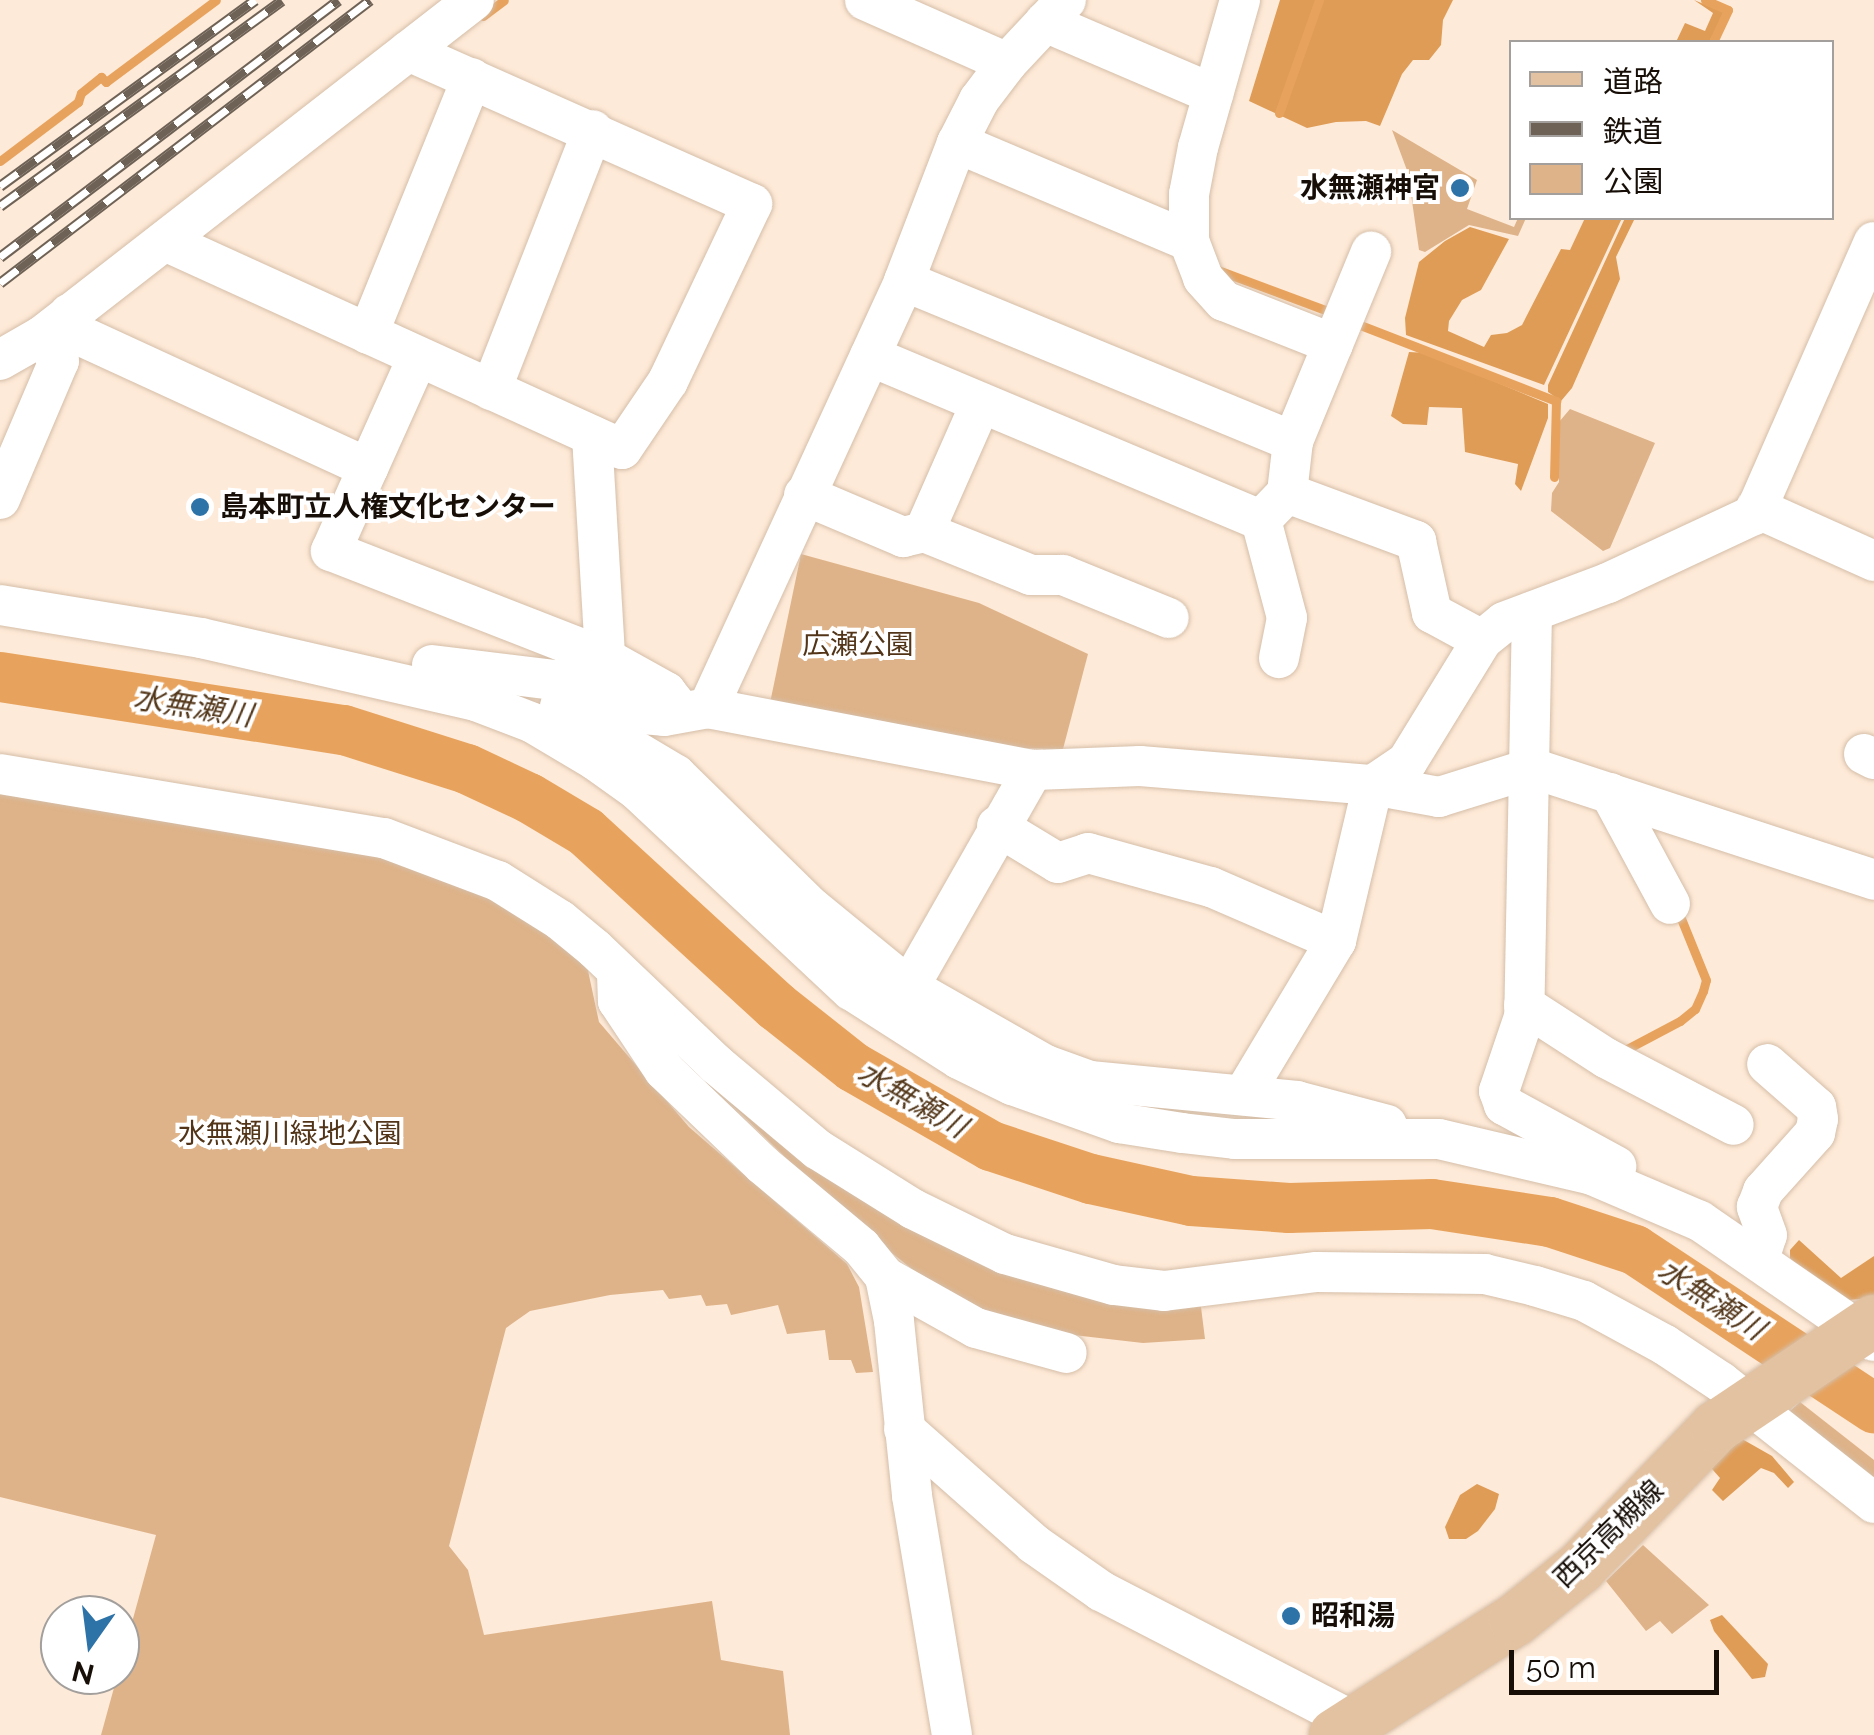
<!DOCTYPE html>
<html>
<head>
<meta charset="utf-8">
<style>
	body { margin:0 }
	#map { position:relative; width:1874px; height:1735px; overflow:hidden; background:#feead8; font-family:Raleway,"Noto Sans JP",sans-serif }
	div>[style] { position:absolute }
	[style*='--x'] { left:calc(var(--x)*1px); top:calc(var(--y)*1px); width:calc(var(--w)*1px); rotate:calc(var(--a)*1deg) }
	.green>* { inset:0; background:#deb389 }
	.forest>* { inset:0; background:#df9c56 }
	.stream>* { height:9px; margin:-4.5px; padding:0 4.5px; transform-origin:4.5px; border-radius:4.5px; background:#e7a35e }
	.river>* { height:50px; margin:-25px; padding:0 25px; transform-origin:25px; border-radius:25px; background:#e7a35e }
	.roads { filter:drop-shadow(0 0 2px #d5bea8) drop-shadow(0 0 2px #d5bea8) }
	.minor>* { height:40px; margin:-20px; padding:0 20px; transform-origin:20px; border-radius:20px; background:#fff }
	.major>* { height:52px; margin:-26px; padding:0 26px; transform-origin:26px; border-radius:26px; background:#e3c2a1 }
	.rail>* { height:11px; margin-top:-5.5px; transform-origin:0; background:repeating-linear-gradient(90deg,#fff 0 22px,#6e6257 0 44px); box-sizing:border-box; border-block:2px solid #6e6257 }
	.dots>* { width:28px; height:28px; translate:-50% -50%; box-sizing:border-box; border:5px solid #fff; border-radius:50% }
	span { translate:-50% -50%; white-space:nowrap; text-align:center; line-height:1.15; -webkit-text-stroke:8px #fff; paint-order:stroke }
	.poi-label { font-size:28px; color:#160e07; font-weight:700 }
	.right { translate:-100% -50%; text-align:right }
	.left { translate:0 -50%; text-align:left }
	.park-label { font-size:28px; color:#523518 }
	.street-label { font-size:28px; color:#160e07 }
	.water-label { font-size:30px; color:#54381b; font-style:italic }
	.legend { position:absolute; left:1509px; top:40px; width:325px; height:180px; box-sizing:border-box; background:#fff; border:2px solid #a29f9c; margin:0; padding:12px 18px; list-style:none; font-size:30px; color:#160e07 }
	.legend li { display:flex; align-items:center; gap:20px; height:50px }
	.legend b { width:50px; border:2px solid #a29f9c }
	.north { position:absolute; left:40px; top:1595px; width:100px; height:100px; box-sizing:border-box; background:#fff; border:2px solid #a29f9c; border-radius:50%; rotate:194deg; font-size:28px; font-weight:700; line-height:40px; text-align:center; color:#160e07 }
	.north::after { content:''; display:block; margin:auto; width:35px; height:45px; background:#2e73a8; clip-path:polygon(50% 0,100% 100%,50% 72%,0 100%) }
	.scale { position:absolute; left:1509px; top:1650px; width:210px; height:45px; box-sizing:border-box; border:5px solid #160e07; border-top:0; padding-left:12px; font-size:30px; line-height:35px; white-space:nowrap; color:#160e07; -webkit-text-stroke:8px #fff; paint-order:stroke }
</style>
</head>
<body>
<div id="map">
	<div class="green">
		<div style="clip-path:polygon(1392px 130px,1477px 180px,1467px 209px,1514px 227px,1518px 218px,1526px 218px,1518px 236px,1469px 225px,1425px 252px,1419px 250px,1408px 173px)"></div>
		<div style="clip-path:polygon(1570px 409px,1655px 443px,1610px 548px,1603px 551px,1551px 511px,1552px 493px,1559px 482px,1559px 422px)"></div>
		<div style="clip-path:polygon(801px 554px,979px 603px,1088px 654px,1063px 749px,1018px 748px,770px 703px)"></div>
		<div style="clip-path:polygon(0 793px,370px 853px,456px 876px,527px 917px,587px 966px,599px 1022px,689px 1127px,847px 1264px,859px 1287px,873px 1372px,856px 1373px,851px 1360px,829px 1360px,825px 1330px,787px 1334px,778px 1305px,731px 1315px,727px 1304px,706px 1306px,701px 1295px,669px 1299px,663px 1290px,610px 1295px,530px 1311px,506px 1328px,449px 1546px,468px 1570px,484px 1635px,712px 1601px,721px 1660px,783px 1671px,790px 1735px,101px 1735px,156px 1535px,0 1497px)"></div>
		<div style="clip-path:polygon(658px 1032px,759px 1127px,889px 1215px,1200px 1299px,1205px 1339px,1143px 1343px,1047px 1332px,976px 1307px,922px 1277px,843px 1214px)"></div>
		<div style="clip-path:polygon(1800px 1402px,1874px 1460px,1874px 1486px,1787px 1414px)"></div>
		<div style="clip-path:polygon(1643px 1545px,1709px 1605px,1672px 1634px,1660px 1621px,1646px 1631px,1606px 1581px)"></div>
	</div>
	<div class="forest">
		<div style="clip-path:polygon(1280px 0,1453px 0,1443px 20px,1441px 45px,1429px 60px,1413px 60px,1402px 74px,1380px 126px,1366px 121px,1336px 122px,1307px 128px,1249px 101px)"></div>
		<div style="clip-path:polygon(1694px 0,1723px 12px,1723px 17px,1709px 42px,1676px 42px,1685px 23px,1705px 31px,1713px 13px)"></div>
		<div style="clip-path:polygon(1585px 218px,1622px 218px,1544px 385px,1406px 335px,1405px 318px,1419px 262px,1445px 241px,1470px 227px,1509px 239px,1481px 290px,1462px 300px,1449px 321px,1448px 331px,1484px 347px,1491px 335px,1507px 333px,1522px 325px,1561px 249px,1570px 250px)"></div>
		<div style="clip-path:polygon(1625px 218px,1635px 218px,1616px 257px,1620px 279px,1572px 388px,1561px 401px,1548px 392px,1548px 385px)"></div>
		<div style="clip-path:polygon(1409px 352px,1427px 353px,1548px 404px,1548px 418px,1521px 491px,1515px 484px,1518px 464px,1465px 452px,1462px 408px,1429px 407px,1427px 425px,1403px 424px,1391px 416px)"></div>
		<div style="clip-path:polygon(1799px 1240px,1841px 1278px,1874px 1256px,1874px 1298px,1849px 1300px,1806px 1279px,1790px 1258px,1790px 1250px)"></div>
		<div style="clip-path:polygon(1742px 1439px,1772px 1456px,1794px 1482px,1788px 1488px,1774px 1473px,1761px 1468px,1723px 1501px,1712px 1490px,1720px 1478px,1705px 1461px)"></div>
		<div style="clip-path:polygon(1477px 1484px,1499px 1494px,1495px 1509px,1478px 1531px,1466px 1539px,1449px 1539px,1445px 1527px,1460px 1495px)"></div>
		<div style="clip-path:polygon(1722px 1615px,1768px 1664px,1765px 1677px,1752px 1679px,1714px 1631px,1710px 1620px)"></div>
	</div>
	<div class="stream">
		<div style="--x:1705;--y:0;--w:25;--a:23"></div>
		<div style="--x:1728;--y:10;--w:35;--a:115"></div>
		<div style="--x:483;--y:16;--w:26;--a:-37"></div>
		<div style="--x:1279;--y:113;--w:120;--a:-70.5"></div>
		<div style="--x:0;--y:161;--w:98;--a:-37.1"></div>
		<div style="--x:78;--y:102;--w:9;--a:-72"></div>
		<div style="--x:81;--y:93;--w:26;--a:-39"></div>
		<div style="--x:101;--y:77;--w:7;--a:45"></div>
		<div style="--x:106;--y:82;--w:137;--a:-36.7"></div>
		<div style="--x:1215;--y:269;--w:129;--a:20.4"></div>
		<div style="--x:1355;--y:323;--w:216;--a:21.2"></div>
		<div style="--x:1556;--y:401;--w:76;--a:91.5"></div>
		<div style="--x:1625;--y:1050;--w:62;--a:-27.8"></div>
		<div style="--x:1680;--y:1021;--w:19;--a:-39"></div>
		<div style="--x:1695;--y:1009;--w:20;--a:-66"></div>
		<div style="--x:1703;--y:991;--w:11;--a:-75"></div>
		<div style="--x:1706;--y:980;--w:74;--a:-112.1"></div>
	</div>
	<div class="river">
		<div style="--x:0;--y:677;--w:348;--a:8.8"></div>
		<div style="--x:344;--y:730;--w:129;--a:17.6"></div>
		<div style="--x:467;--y:769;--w:68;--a:25.1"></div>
		<div style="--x:529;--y:798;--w:66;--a:30.8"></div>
		<div style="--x:586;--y:832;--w:258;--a:42.5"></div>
		<div style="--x:776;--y:1006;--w:98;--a:38.4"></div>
		<div style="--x:853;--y:1067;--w:159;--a:29.8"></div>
		<div style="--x:991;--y:1146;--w:105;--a:18.3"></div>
		<div style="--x:1091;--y:1179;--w:102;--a:12.4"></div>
		<div style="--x:1191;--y:1201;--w:98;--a:4.1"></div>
		<div style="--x:1289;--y:1208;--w:143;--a:-1.6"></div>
		<div style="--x:1432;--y:1204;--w:119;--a:8.7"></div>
		<div style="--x:1550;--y:1222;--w:89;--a:18.2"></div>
		<div style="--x:1635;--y:1250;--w:287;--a:33.5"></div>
	</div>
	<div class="roads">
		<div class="minor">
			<div style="--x:865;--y:0;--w:155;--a:23.9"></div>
			<div style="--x:1240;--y:0;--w:153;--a:105.9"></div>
			<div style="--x:1198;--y:147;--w:48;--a:100.8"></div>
			<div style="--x:1189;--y:194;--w:47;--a:90"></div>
			<div style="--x:1189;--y:241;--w:40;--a:69"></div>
			<div style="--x:1203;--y:278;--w:31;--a:48"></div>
			<div style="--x:1224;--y:301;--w:117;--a:21.5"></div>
			<div style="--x:1333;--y:344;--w:105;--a:112.4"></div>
			<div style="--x:1293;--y:441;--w:52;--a:96.6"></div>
			<div style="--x:1287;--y:493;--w:37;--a:134"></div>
			<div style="--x:1261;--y:520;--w:101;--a:75.1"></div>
			<div style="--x:1287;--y:618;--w:41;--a:101.3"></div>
			<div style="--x:1045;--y:22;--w:183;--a:23.2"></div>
			<div style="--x:957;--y:143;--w:252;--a:22.9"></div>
			<div style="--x:165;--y:241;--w:502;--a:24.47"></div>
			<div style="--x:622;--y:449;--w:82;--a:-55.9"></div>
			<div style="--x:668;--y:381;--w:196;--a:-64.6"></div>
			<div style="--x:752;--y:204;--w:376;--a:-156"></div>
			<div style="--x:904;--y:281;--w:421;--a:22.4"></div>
			<div style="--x:69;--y:314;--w:23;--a:65"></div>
			<div style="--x:79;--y:335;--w:318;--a:24.7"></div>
			<div style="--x:368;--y:468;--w:122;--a:-65.8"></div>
			<div style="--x:368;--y:334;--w:276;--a:-67.9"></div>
			<div style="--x:1333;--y:344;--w:100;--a:-67.6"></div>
			<div style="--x:870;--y:356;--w:424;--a:22.8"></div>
			<div style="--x:0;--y:360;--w:48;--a:-29.7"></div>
			<div style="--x:42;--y:336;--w:547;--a:-37.87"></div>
			<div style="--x:491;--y:390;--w:279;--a:-68.6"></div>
			<div style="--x:592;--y:436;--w:222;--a:86.6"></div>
			<div style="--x:605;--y:658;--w:70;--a:29.1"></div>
			<div style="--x:666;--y:692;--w:24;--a:52"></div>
			<div style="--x:368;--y:468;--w:91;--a:114"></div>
			<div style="--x:331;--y:551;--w:294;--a:21.3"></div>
			<div style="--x:1287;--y:493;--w:138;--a:20.4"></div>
			<div style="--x:1416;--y:541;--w:74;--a:77.5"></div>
			<div style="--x:1432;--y:613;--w:57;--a:28.4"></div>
			<div style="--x:804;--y:495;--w:108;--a:23"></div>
			<div style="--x:903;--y:537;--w:22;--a:-13"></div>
			<div style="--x:924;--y:532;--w:141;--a:-66.2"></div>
			<div style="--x:0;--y:499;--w:150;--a:-66.9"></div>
			<div style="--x:59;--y:361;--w:30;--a:-124"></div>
			<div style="--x:1756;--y:508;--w:129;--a:24.2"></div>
			<div style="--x:924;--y:532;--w:115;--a:21.9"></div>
			<div style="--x:1031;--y:575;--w:32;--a:0"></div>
			<div style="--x:1063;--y:575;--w:114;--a:22.1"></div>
			<div style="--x:0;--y:605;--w:204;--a:9.3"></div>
			<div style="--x:201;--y:638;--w:282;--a:12.9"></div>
			<div style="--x:476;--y:701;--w:61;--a:21.1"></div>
			<div style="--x:533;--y:723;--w:72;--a:30.8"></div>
			<div style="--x:595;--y:760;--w:52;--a:35.5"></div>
			<div style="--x:637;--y:790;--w:293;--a:43.1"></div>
			<div style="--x:851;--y:990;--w:128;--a:32.6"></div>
			<div style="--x:959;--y:1059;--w:59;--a:26.1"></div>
			<div style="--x:1012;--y:1085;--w:114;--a:19.6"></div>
			<div style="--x:1119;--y:1123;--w:64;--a:9"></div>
			<div style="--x:1182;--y:1133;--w:53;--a:6.5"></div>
			<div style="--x:1235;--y:1139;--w:204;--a:0"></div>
			<div style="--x:1439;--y:1139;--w:157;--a:13.2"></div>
			<div style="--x:1592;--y:1175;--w:117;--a:23.1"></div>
			<div style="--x:1700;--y:1221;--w:211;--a:34.6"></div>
			<div style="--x:1532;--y:612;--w:405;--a:91.1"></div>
			<div style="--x:1524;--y:1017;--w:78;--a:108.7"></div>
			<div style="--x:1499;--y:1091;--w:15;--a:70"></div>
			<div style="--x:1504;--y:1105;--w:128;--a:28.6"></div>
			<div style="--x:432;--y:665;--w:124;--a:7"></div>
			<div style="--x:555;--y:680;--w:93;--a:21.3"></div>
			<div style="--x:642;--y:714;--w:22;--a:5"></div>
			<div style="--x:664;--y:716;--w:45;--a:-10.3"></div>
			<div style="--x:708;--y:708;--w:331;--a:10.8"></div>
			<div style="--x:1033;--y:770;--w:107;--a:-2.1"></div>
			<div style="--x:1140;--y:766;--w:234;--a:4.7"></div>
			<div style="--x:1373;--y:785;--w:67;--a:10.3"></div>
			<div style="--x:1439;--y:797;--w:97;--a:-17.3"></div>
			<div style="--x:1532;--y:768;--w:360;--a:18.1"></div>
			<div style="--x:560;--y:706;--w:135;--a:30.7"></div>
			<div style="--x:676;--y:775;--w:190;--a:44.4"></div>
			<div style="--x:812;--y:908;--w:125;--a:39.2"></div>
			<div style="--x:909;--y:987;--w:158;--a:29.7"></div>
			<div style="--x:1046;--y:1065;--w:47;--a:20"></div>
			<div style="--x:1090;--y:1081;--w:208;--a:5.5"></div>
			<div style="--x:1297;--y:1101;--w:93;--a:14.9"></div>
			<div style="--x:708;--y:708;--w:470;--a:-65.3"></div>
			<div style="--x:904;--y:281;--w:148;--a:-69"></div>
			<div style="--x:957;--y:143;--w:48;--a:-62.9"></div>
			<div style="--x:979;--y:100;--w:46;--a:-52.9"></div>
			<div style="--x:1007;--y:63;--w:86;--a:-46.9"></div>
			<div style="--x:1864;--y:754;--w:11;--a:27"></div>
			<div style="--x:0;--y:774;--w:389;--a:9.5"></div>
			<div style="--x:384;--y:838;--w:122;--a:20.7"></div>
			<div style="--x:498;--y:881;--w:73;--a:32.2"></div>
			<div style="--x:560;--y:920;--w:45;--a:39.6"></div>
			<div style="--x:595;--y:949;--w:168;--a:43.6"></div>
			<div style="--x:717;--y:1065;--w:131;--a:40"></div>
			<div style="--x:817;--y:1149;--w:113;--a:32"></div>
			<div style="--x:913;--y:1209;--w:102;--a:26.1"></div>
			<div style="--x:1005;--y:1254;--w:113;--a:15.9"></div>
			<div style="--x:1114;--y:1285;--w:50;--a:6.8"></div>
			<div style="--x:1164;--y:1291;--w:154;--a:-7.1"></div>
			<div style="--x:1317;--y:1272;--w:168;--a:0.7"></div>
			<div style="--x:1485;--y:1274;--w:51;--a:13.5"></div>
			<div style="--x:1535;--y:1286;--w:51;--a:17"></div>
			<div style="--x:1584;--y:1301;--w:92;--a:28.5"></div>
			<div style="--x:1665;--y:1345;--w:67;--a:33.5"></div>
			<div style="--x:1721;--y:1382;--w:195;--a:38.3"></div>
			<div style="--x:1610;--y:793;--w:126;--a:61.6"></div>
			<div style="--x:997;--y:826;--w:71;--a:31.2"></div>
			<div style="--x:1058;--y:863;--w:32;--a:-18"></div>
			<div style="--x:1088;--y:853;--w:128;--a:15.5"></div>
			<div style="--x:1211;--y:887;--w:136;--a:23.4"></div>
			<div style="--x:617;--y:974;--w:27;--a:88"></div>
			<div style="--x:618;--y:1001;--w:83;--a:56.3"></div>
			<div style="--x:664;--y:1070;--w:137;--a:43.8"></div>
			<div style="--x:763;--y:1165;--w:128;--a:39.9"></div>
			<div style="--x:861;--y:1247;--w:38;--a:51"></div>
			<div style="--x:885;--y:1277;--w:45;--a:78.4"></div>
			<div style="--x:894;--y:1321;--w:176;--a:84.1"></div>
			<div style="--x:912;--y:1496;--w:242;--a:80.5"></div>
			<div style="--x:1524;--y:1005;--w:98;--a:32.9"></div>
			<div style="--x:1606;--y:1058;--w:144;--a:27.6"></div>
			<div style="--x:892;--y:1007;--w:26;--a:-50"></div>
			<div style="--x:909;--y:987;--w:250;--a:-60.3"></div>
			<div style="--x:1244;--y:1094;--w:179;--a:-59"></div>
			<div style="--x:1336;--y:941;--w:160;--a:-76.7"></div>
			<div style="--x:1373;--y:785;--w:41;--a:-34.1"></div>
			<div style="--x:1407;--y:762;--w:143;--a:-58.4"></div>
			<div style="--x:1482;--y:640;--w:28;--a:-39"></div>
			<div style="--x:1504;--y:622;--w:111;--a:-20.6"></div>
			<div style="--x:1608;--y:583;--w:161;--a:-25"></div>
			<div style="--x:1754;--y:515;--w:298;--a:-66.3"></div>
			<div style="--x:1759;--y:1259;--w:25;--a:-72"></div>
			<div style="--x:1767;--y:1235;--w:30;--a:-110"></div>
			<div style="--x:1757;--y:1207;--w:17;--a:-69"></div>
			<div style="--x:1763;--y:1191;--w:78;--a:-48.1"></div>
			<div style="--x:1815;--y:1133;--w:14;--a:-78"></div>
			<div style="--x:1818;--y:1119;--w:12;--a:-99"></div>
			<div style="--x:1816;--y:1107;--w:65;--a:-138.7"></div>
			<div style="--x:885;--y:1277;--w:104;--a:29.3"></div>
			<div style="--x:976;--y:1328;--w:94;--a:15.4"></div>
			<div style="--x:904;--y:1429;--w:174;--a:41.5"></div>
			<div style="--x:1034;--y:1544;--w:82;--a:35"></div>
			<div style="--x:1101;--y:1591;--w:286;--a:27.3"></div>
		</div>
		<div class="major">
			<div style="--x:1335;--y:1735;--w:214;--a:-32.6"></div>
			<div style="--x:1515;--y:1620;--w:83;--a:-38.7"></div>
			<div style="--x:1580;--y:1568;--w:196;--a:-46"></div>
			<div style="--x:1716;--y:1427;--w:190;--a:-33.9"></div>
		</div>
	</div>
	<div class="rail">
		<div style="--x:0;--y:186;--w:316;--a:-36.1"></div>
		<div style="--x:0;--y:206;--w:349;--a:-36.1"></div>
		<div style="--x:0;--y:257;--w:425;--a:-37.2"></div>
		<div style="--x:0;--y:283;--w:466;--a:-37.4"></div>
	</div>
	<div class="dots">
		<div style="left:1460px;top:188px;background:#2e73a8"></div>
		<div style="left:200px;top:507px;background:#2e73a8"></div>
		<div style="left:1291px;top:1616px;background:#2e73a8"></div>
	</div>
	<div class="poi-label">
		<span class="right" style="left:1440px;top:188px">水無瀬神宮</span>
		<span class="left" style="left:220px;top:507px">島本町立人権文化センター</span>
		<span class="left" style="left:1311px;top:1616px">昭和湯</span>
	</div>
	<div class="park-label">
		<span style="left:858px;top:645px">広瀬公園</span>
		<span style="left:290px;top:1134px">水無瀬川緑地公園</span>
	</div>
	<div class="street-label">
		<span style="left:1609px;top:1534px;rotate:-44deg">西京高槻線</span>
	</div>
	<div class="water-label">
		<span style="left:193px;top:707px;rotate:9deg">水無瀬川</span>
		<span style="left:912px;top:1100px;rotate:30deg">水無瀬川</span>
		<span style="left:1711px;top:1300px;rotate:33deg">水無瀬川</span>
	</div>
	<ul class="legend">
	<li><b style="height:12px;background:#e3c2a1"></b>道路</li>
	<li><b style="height:12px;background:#6e6257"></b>鉄道</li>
	<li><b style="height:28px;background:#deb389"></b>公園</li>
	</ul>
	<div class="north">N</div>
	<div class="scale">50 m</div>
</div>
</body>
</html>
